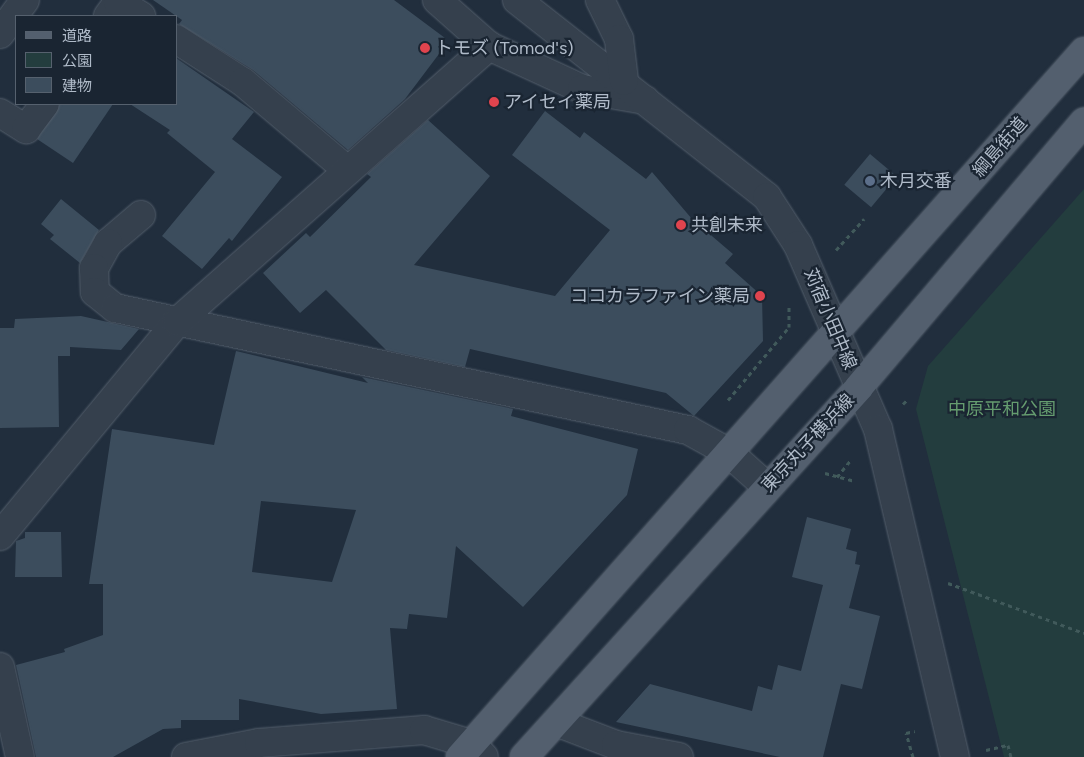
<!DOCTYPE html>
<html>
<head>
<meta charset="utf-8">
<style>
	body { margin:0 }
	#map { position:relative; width:1084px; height:757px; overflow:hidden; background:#212e3d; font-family:Figtree,"Noto Sans JP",sans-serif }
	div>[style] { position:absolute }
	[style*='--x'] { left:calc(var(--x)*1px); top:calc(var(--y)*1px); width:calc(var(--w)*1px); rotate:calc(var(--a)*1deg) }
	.green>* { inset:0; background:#233d3e }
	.building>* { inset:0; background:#3c4d5d; transform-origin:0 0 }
	.path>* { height:3px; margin-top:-1.5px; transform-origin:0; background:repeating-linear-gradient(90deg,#415a5b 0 4px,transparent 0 8px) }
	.roads { filter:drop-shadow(0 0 1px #535e6b) drop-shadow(0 0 1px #535e6b) }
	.minor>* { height:28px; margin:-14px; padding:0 14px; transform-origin:14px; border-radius:14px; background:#35404d }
	.major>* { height:28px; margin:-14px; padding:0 14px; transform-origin:14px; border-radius:14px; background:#535f6e }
	.dots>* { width:14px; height:14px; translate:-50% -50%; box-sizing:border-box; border:2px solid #1a2532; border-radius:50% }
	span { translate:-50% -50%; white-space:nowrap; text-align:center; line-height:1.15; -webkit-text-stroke:4.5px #1a2532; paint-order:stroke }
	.poi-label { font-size:18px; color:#b0bbc9 }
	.left { translate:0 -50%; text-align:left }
	.right { translate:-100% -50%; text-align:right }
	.street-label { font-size:18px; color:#b0bbc9 }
	.park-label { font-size:18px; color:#659c6f }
	.legend { position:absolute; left:15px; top:15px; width:162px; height:90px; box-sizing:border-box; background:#1a2532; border:1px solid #56616e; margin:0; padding:6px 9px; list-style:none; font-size:15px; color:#b0bbc9 }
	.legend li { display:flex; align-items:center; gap:10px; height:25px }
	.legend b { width:25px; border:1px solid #56616e }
</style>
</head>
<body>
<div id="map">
	<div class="green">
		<div style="clip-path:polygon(1084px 189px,1084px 757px,1004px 757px,916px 409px,928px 366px)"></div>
	</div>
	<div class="building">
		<div style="clip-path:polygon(153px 0,394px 0,445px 38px,438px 47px,442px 50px,405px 99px,348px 150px,253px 70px,179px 24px,182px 20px)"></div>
		<div style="clip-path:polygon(176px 58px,254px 112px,232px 139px,282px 177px,232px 241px,229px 238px,202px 269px,162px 236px,215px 172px,167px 133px,170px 130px,130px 104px,176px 104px)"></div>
		<div style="clip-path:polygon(60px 104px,113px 104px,73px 163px,37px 139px)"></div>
		<div style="clip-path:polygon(545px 111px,580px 138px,584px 132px,646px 179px,652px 172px,692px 219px,733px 254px,725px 263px,762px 296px,763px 341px,694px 416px,666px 393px,470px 349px,465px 367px,386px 350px,326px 290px,300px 313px,263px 273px,306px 233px,310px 237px,371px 177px,367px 174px,428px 120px,490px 176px,414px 265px,555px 296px,610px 230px,512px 155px)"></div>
		<div style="left:870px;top:154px;width:35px;height:40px;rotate:40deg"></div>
		<div style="clip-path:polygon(61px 199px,99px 230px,80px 263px,50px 239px,54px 235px,41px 224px)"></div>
		<div style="clip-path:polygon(81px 316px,139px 329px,121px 350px,70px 347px,70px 356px,58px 356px,59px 427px,0 428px,0 328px,14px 328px,15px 319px)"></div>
		<div style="clip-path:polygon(evenodd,236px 351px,368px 383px,362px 377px,513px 409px,511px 416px,638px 449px,627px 495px,523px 607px,456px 546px,447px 618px,409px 614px,407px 629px,390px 628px,397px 709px,321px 714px,239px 699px,239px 720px,181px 720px,181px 728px,163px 729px,113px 757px,36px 757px,16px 665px,65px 652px,64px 649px,103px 635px,103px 584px,89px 584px,112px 429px,214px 445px,236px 351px,261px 501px,356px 510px,332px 582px,252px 572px,261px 501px)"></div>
		<div style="clip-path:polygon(807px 517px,851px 529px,846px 549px,857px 552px,855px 564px,860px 565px,849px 608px,880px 616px,862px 689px,841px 684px,823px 757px,780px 757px,616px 722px,650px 684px,752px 711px,758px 686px,772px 690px,778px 665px,801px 671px,823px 585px,792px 577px)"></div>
		<div style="clip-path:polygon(25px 532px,61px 532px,62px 577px,15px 577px,16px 541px,25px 538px)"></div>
	</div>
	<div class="path">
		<div style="--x:836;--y:250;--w:42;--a:-47.9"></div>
		<div style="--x:728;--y:400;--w:95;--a:-50.1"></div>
		<div style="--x:789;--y:327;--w:21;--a:-90"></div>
		<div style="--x:903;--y:404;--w:7;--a:-45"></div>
		<div style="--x:825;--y:473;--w:30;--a:15"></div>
		<div style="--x:837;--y:477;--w:22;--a:-51"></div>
		<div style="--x:948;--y:583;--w:145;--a:20.2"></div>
		<div style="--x:986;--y:750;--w:23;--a:-13"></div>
		<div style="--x:1008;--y:745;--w:12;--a:76"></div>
		<div style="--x:913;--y:757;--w:25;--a:-106"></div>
		<div style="--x:906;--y:733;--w:9;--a:-13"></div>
	</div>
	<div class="roads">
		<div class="minor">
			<div style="--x:437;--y:0;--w:69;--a:41.5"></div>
			<div style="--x:489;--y:46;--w:102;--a:24.8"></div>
			<div style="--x:582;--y:89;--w:64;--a:9.9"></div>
			<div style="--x:517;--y:0;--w:318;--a:38.2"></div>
			<div style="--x:767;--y:197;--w:57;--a:57.1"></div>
			<div style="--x:798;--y:245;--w:201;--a:66.5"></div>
			<div style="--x:878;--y:429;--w:337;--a:76.8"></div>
			<div style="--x:600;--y:0;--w:43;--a:64"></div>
			<div style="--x:619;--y:39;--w:42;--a:83.2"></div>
			<div style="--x:108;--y:16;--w:17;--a:-54"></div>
			<div style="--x:118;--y:2;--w:27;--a:31"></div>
			<div style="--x:0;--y:34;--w:42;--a:-53.7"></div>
			<div style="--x:176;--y:39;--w:80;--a:32.7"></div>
			<div style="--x:243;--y:82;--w:135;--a:40.2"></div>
			<div style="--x:0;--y:113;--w:31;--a:32"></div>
			<div style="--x:26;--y:129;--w:31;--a:-53"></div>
			<div style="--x:141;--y:215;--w:43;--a:139.7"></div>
			<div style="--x:108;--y:243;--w:29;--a:119"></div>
			<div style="--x:94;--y:268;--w:24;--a:88"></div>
			<div style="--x:95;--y:292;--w:26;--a:39"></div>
			<div style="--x:115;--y:308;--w:586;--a:12.02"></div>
			<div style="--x:688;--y:430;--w:46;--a:28.8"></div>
			<div style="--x:728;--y:452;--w:51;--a:41.8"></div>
			<div style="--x:0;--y:536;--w:278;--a:-50.4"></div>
			<div style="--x:177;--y:322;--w:417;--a:-41.5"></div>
			<div style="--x:0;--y:667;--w:92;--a:77.5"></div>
			<div style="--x:556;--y:722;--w:64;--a:21"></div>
			<div style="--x:616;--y:745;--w:64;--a:10.8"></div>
			<div style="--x:186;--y:757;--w:74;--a:-10.9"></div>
			<div style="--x:259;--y:743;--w:166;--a:-4.5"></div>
			<div style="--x:424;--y:730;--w:49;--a:16.6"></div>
			<div style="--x:471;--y:744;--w:18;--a:45"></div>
		</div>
		<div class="major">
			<div style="--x:460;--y:757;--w:942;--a:-48.53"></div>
			<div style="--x:524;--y:757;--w:499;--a:-47.8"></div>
			<div style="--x:859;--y:387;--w:348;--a:-49.7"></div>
		</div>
	</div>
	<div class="dots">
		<div style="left:425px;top:48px;background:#e0444e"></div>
		<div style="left:494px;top:102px;background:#e0444e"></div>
		<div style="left:870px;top:181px;background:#5c6f8a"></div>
		<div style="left:681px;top:225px;background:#e0444e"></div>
		<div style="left:760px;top:296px;background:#e0444e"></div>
	</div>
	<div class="poi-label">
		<span class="left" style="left:435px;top:48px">トモズ (Tomod's)</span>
		<span class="left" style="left:504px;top:102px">アイセイ薬局</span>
		<span class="left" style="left:880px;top:181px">木月交番</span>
		<span class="left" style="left:691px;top:225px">共創未来</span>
		<span class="right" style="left:750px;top:296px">ココカラファイン薬局</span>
	</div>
	<div class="street-label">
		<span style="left:1000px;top:147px;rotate:-49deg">綱島街道</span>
		<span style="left:830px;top:319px;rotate:67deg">苅宿小田中線</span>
		<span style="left:808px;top:443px;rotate:-47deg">東京丸子横浜線</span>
	</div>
	<div class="park-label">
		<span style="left:1002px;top:409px">中原平和公園</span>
	</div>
	<ul class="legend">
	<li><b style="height:6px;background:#535f6e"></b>道路</li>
	<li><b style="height:14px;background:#233d3e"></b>公園</li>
	<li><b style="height:14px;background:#3c4d5d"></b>建物</li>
	</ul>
</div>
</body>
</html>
